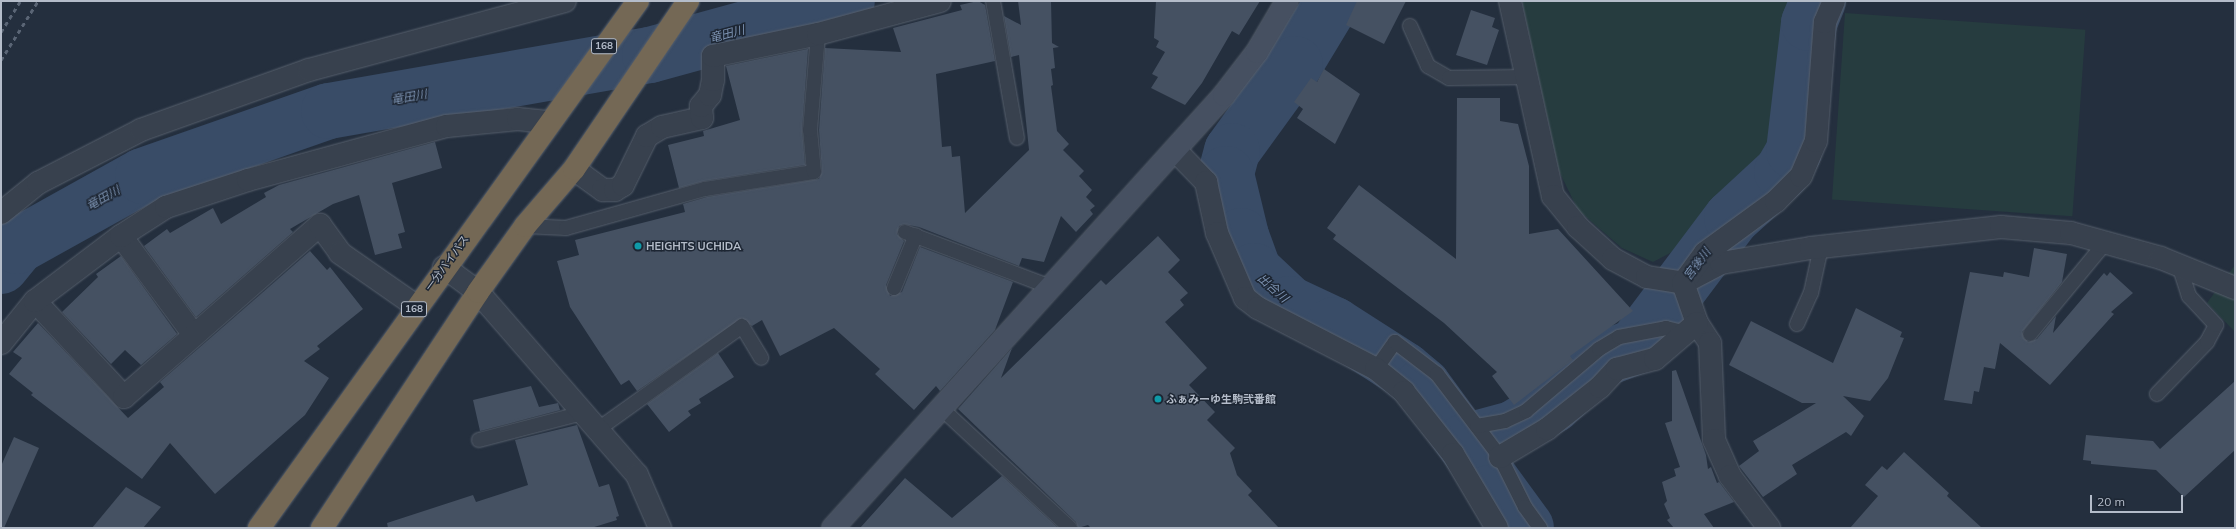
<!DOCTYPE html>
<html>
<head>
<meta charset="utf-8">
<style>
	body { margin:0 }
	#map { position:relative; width:2236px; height:529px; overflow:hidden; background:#242f3e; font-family:Mulish,"Noto Sans JP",sans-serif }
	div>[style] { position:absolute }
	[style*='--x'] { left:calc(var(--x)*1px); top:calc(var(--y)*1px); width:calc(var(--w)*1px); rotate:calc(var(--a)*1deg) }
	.green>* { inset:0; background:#263c3f; transform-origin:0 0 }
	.river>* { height:56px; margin:-28px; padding:0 28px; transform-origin:28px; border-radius:28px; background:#394c67 }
	.building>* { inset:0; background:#455162 }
	.roads { filter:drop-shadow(0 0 1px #565f6c) drop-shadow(0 0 1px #565f6c) }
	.lane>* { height:14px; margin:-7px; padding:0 7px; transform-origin:7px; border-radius:7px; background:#38414e }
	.street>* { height:22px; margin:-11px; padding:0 11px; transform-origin:11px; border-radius:11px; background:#38414e }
	.secondary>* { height:22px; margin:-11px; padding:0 11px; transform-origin:11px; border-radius:11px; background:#465061 }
	.highway>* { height:22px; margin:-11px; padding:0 11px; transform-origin:11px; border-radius:11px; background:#746855 }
	.rail>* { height:3px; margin-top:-1.5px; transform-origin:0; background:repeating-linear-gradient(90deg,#5a6575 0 4px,transparent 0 8px) }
	.dots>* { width:11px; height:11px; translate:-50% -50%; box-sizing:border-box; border:2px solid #1d2633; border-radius:50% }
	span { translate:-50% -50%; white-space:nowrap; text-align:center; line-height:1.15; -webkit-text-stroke:3px #1d2633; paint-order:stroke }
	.shield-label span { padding:1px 3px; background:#1d2633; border:1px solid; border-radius:3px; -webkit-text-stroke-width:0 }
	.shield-label { font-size:10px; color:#b4bcc9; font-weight:700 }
	.poi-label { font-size:11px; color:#b4bcc9; font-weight:700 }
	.left { translate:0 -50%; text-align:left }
	.street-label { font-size:11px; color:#b4bcc9 }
	.water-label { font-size:12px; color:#7c92b1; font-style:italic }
	.frame { position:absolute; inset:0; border:2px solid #b4bcc9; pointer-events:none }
	.scale { position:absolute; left:2090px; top:495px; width:93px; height:18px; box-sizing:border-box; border:2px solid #b4bcc9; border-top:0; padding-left:5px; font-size:12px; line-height:14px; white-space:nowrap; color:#b4bcc9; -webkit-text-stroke:3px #1d2633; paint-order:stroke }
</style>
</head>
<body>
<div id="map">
	<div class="green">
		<div style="clip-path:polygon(1522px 1px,1810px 1px,1805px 14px,1789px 148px,1769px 177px,1738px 197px,1718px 222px,1695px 240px,1653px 262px,1622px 248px,1578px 210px,1559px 171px)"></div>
		<div style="left:1845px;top:13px;width:241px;height:187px;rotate:4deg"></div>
		<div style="clip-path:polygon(2235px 265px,2235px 332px,2207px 303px)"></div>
	</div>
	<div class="river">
		<div style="--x:1333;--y:1;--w:74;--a:121.1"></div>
		<div style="--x:1295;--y:64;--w:107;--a:125.9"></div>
		<div style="--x:1232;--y:151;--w:24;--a:105"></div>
		<div style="--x:1226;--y:174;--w:64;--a:76.4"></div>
		<div style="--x:1241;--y:236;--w:37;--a:70"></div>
		<div style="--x:1254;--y:271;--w:48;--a:43.3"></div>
		<div style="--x:1289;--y:304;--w:50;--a:25"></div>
		<div style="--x:1334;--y:325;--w:83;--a:32.7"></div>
		<div style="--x:1404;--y:370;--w:25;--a:40"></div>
		<div style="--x:1423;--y:386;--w:175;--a:54"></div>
		<div style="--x:1;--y:266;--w:26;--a:-51"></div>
		<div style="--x:17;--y:246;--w:144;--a:-29.1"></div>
		<div style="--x:143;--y:176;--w:197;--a:-19.3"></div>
		<div style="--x:329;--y:111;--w:326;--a:-9.9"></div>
		<div style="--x:650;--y:55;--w:204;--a:-15.3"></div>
		<div style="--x:1464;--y:442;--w:51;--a:-14.9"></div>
		<div style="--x:1513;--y:429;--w:47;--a:-31"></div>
		<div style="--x:1553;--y:405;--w:68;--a:-42.6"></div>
		<div style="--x:1603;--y:359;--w:34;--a:-21"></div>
		<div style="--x:1635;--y:347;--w:161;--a:-53.1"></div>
		<div style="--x:1732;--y:218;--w:68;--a:-42.6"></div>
		<div style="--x:1782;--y:172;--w:24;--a:-60"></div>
		<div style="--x:1794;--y:151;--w:129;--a:-83.3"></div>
		<div style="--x:1809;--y:23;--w:24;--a:-68"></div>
	</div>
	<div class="building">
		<div style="clip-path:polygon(978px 1px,985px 5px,995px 61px,936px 74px,942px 147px,951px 146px,952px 157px,960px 156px,965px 213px,1029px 150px,1019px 55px,1011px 57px,1004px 16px,1021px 25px,1018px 1px,1051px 1px,1052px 43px,1059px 47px,1053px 48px,1055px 68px,1051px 69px,1053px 85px,1051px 86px,1057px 131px,1069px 144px,1063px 150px,1084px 171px,1079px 176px,1092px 190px,1086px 197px,1095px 206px,1090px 210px,1093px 214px,1076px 232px,1061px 216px,1044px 262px,1022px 258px,1019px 266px,919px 227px,904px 224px,899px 226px,897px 234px,904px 241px,886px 285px,890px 296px,902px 292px,920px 247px,1013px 282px,995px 330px,940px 391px,936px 386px,914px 410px,875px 374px,880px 369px,834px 328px,780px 356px,762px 320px,752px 326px,742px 318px,637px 391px,629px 380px,621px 385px,570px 307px,557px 261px,579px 255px,575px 240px,685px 212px,683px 204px,707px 197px,819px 179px,822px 172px,819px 130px,825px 48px,901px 52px,893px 28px,962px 10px,960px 5px)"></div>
		<div style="clip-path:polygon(1156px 1px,1260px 1px,1239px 35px,1232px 31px,1202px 83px,1185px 105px,1151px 88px,1158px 77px,1152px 74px,1165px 52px,1156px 47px,1159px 41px,1154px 38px)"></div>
		<div style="clip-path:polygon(1357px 1px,1406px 1px,1384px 44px,1346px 25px)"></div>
		<div style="clip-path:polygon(1471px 10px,1495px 18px,1492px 27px,1499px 30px,1487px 65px,1456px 55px)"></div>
		<div style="clip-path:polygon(808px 49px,802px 129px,805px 165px,704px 181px,679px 188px,668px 145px,704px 136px,703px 131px,740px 120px,726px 66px)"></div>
		<div style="clip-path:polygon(1324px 69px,1360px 94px,1335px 144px,1297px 118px,1303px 109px,1294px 102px,1311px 78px,1317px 82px)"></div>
		<div style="clip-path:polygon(1457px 98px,1500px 98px,1500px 121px,1518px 124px,1529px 166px,1529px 234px,1558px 229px,1633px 311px,1570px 356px,1573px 360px,1514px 405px,1492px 376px,1497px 372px,1444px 323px,1333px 239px,1336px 235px,1327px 228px,1359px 185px,1456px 259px)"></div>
		<div style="clip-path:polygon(435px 142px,442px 168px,392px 183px,405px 232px,398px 234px,402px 248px,375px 255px,359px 195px,333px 204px,290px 229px,293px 232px,196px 317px,144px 246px,167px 229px,170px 233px,213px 208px,221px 224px,266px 197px,264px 193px,279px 185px)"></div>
		<div style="clip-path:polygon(1158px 236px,1180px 260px,1168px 272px,1188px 293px,1180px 300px,1184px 305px,1165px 322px,1207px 368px,1189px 385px,1215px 412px,1207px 420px,1235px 448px,1230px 453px,1237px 475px,1252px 491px,1248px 495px,1279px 528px,1091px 528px,1088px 525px,1078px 528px,1076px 522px,958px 409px,1012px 348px,1001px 378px,1101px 280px,1106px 285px)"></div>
		<div style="clip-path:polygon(2034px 248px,2067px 254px,2062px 282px,2022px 332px,2028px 342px,2037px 339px,2056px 316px,2053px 333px,2104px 273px,2107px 276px,2110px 272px,2133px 293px,2111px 312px,2114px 314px,2050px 385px,2000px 343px,1995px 369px,1984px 367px,1979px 392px,1974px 391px,1972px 404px,1944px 400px,1970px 272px,2003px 277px,2004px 272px,2029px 277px)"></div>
		<div style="clip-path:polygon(310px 251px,327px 270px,330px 267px,363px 309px,317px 346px,320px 349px,304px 361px,329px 378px,305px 415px,215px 494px,170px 443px,142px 479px,31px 395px,33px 393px,9px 374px,22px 358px,13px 352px,38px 323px,128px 418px,164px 387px,160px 382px)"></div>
		<div style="clip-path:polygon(121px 256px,177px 334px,141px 365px,125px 350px,111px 364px,62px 312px,98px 277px,96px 274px)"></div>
		<div style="clip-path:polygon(1856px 308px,1902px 332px,1900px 337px,1904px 338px,1888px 378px,1870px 401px,1843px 396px,1864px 416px,1851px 436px,1846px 432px,1792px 465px,1797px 474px,1763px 497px,1739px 466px,1759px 451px,1753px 441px,1816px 403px,1802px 403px,1729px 365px,1751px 321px,1833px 363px)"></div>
		<div style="clip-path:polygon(718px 353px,734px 377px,699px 399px,701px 403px,688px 411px,691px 415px,669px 432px,647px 404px)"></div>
		<div style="clip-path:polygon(1676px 370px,1706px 455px,1708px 469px,1711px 467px,1717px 483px,1719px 482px,1734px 502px,1704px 514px,1714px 528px,1674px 528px,1667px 520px,1670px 518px,1664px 504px,1667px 501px,1662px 482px,1676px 476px,1674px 469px,1680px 467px,1665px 423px,1672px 421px,1672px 371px)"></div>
		<div style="clip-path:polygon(2235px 381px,2235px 450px,2184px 497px,2156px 470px,2091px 464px,2091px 461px,2083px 460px,2086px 435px,2153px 441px,2160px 449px)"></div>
		<div style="clip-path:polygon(531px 386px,539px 407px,558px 403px,560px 410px,480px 431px,473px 400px)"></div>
		<div style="clip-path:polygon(577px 425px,599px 487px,609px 484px,619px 516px,616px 517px,617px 520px,591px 528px,388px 528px,387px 523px,473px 495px,476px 502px,528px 485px,515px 440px)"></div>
		<div style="clip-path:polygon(14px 437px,39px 448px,4px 528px,1px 528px,1px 466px)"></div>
		<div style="clip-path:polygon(1904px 452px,1949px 493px,1947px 496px,1982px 528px,1850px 528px,1878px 496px,1865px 485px,1882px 466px,1887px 470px)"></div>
		<div style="clip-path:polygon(1002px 476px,1058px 528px,860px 528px,905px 478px,952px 518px)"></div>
		<div style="clip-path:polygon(126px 487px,161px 507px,143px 528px,92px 528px)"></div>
	</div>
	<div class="roads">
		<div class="lane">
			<div style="--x:993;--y:1;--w:139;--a:80.1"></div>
			<div style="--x:1410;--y:26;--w:44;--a:65.8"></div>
			<div style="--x:1428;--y:66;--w:24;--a:30"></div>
			<div style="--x:1449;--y:78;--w:80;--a:-0.7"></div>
			<div style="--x:525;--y:226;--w:41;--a:2.8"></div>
			<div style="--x:566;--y:228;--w:144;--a:-15.7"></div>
			<div style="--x:705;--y:189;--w:110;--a:-8.9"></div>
			<div style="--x:814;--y:172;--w:42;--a:-95.4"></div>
			<div style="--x:810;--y:130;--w:96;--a:-85.2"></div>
			<div style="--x:905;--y:232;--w:158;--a:20.7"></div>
			<div style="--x:894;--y:288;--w:57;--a:-67.5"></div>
			<div style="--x:1797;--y:324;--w:34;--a:-66"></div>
			<div style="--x:1811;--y:293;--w:47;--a:-77.7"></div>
			<div style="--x:2030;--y:334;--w:118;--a:-50.5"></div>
			<div style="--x:1376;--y:369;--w:33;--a:-55"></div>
			<div style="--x:1395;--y:342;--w:53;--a:37.3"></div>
			<div style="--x:1437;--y:374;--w:104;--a:52.8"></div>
			<div style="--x:1500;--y:457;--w:56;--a:63.4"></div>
			<div style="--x:1525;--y:507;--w:26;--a:54"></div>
			<div style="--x:2157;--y:394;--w:72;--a:-46.1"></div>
			<div style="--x:2207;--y:342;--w:19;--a:-62"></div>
			<div style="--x:2216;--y:325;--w:40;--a:-133"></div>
			<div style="--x:2189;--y:296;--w:33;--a:-108"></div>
			<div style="--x:942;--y:409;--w:175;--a:42.9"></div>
			<div style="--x:1477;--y:426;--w:28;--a:-10"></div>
			<div style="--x:1505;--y:421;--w:23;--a:-25"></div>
			<div style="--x:1526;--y:411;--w:96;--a:-40.3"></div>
			<div style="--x:1599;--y:349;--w:23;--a:-31"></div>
			<div style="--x:1619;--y:337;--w:48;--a:-10.8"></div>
			<div style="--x:1666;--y:328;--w:21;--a:14"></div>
			<div style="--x:597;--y:430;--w:178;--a:-35.6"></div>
			<div style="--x:742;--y:326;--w:37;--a:59"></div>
			<div style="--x:479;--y:440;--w:107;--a:-14.6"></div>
		</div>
		<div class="street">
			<div style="--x:1510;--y:1;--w:200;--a:77.6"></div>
			<div style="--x:1553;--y:196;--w:40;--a:51"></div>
			<div style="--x:1578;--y:227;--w:47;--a:42.4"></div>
			<div style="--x:1613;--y:259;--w:38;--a:28"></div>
			<div style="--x:1647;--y:277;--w:36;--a:9"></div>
			<div style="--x:1683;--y:283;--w:43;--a:-27.8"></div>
			<div style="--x:1721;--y:263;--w:91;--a:-9.5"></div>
			<div style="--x:1811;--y:248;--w:191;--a:-6.3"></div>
			<div style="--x:2001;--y:227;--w:70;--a:4.9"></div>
			<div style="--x:2071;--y:233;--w:93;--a:15.5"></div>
			<div style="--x:2161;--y:258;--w:80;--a:22.1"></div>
			<div style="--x:1175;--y:150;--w:45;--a:45.9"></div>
			<div style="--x:1206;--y:182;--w:52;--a:77.8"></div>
			<div style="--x:1217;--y:233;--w:71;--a:66.7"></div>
			<div style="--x:1245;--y:298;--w:16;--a:38"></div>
			<div style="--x:1258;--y:308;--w:133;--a:27.3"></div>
			<div style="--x:1376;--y:369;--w:36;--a:39"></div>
			<div style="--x:1404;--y:392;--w:79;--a:51.7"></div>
			<div style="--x:1453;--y:454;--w:86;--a:59.3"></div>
			<div style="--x:574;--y:169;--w:36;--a:36"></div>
			<div style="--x:603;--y:190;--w:12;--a:0"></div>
			<div style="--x:615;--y:190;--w:9;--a:-32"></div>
			<div style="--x:623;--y:185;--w:55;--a:-63.9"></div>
			<div style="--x:647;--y:136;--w:17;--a:-31"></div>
			<div style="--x:662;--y:127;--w:41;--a:-12.7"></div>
			<div style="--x:702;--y:118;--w:12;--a:-95"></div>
			<div style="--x:701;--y:106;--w:14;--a:-51"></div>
			<div style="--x:710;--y:95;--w:15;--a:-79"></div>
			<div style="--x:713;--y:80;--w:24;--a:-90"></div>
			<div style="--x:713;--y:56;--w:107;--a:-11.8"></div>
			<div style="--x:818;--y:34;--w:126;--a:-15.1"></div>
			<div style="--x:1;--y:213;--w:48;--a:-39"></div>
			<div style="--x:38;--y:183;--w:116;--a:-27.2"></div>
			<div style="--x:141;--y:130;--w:178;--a:-19.7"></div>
			<div style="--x:309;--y:70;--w:265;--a:-15.1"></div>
			<div style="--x:121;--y:236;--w:123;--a:53.6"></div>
			<div style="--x:444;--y:267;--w:42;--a:36.3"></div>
			<div style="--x:478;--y:292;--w:242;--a:49"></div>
			<div style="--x:637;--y:475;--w:58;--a:66.5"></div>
			<div style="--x:1686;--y:279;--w:32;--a:-54"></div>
			<div style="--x:1705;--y:253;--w:88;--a:-36.2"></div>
			<div style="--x:1776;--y:201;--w:35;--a:-45"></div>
			<div style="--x:1801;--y:176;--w:38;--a:-67"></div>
			<div style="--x:1816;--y:141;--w:119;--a:-85.7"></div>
			<div style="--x:1825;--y:22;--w:23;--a:-67"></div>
			<div style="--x:1683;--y:283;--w:42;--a:70.7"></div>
			<div style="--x:1697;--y:323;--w:24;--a:57"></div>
			<div style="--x:1710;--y:343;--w:97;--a:87.6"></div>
			<div style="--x:1714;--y:440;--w:39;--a:66"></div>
			<div style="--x:1730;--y:476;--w:65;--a:53.1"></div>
			<div style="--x:35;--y:301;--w:131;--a:47.2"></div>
			<div style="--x:124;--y:397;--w:261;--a:-41.3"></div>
			<div style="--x:320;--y:225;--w:34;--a:54"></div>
			<div style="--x:340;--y:253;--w:93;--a:34.9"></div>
			<div style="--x:1;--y:343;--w:54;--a:-51"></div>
			<div style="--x:35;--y:301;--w:108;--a:-37.1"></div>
			<div style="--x:121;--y:236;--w:54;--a:-32.8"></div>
			<div style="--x:166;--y:207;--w:86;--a:-18.2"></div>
			<div style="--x:248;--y:180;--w:206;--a:-15.2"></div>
			<div style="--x:447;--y:126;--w:71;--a:-5.6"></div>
			<div style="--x:518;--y:119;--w:31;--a:6"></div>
			<div style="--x:1500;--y:457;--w:55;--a:-30.8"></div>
			<div style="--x:1547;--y:429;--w:68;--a:-38.4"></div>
			<div style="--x:1600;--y:387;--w:25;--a:-47"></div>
			<div style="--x:1617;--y:369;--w:39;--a:-15"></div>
			<div style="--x:1655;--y:359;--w:55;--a:-40.6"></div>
		</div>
		<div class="secondary">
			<div style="--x:833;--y:528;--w:583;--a:-47.92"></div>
			<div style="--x:1224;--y:95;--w:54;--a:-52.5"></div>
			<div style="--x:1257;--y:52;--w:59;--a:-59.5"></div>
		</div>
		<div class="highway">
			<div style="--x:259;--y:528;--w:649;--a:-54.28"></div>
			<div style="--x:322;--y:528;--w:283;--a:-56.5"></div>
			<div style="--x:478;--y:292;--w:81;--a:-54.5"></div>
			<div style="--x:525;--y:226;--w:75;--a:-49.3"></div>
			<div style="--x:574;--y:169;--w:203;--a:-55.8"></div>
		</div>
	</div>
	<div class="rail">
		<div style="--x:1;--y:32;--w:36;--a:-58"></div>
		<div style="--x:1;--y:60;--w:70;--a:-57.9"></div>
	</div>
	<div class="dots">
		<div style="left:638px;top:246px;background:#0f9aa8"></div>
		<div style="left:1158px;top:399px;background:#0f9aa8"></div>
	</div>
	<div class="shield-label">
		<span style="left:604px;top:46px">168</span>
		<span style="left:414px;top:309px">168</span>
	</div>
	<div class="poi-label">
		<span class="left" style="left:646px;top:246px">HEIGHTS UCHIDA</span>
		<span class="left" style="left:1166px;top:399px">ふぁみーゆ生駒弐番館</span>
	</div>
	<div class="street-label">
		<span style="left:447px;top:263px;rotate:-54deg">一分バイパス</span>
	</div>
	<div class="water-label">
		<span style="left:727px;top:34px;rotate:-15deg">竜田川</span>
		<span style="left:409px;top:97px;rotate:-10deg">竜田川</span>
		<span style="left:103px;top:198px;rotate:-29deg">竜田川</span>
		<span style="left:1697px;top:264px;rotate:-53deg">宮後川</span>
		<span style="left:1273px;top:288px;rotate:42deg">出合川</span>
	</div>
	<div class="frame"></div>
	<div class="scale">20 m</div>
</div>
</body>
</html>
